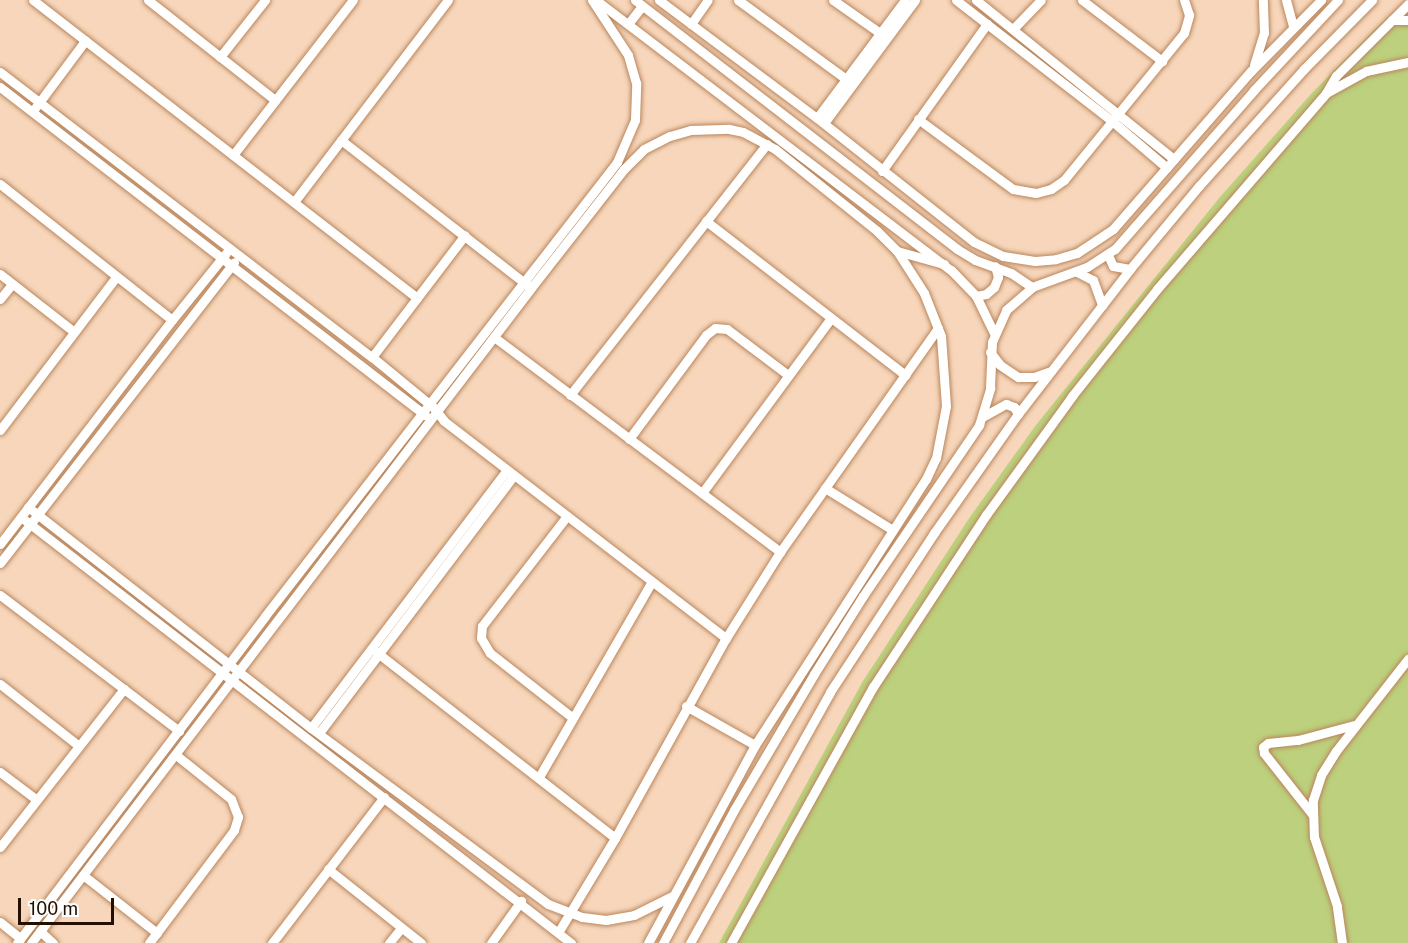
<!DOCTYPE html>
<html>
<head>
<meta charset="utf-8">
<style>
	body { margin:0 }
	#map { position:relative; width:1408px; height:943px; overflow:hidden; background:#f7d6bb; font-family:"Public Sans",sans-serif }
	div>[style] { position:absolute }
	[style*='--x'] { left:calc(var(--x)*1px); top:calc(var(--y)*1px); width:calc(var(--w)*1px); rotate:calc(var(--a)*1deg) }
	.green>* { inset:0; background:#bcd07d }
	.roads { filter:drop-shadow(0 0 2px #ba865c) drop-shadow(0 0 2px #ba865c) }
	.minor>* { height:9px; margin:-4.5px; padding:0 4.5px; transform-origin:4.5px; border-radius:4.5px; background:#fff }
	span { translate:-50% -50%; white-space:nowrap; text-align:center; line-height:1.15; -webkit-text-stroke:6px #fefefe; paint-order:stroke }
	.scale { position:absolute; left:18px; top:898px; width:96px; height:27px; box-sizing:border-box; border:3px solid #231001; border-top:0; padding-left:8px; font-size:18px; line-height:21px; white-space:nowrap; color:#231001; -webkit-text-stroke:4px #fefefe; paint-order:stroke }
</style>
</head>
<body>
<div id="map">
	<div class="green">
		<div style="clip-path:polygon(1408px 0,1408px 943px,719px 943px,863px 681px,970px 517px,1036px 425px,1220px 197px,1311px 94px,1376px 28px)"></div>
	</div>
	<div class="roads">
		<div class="minor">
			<div style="--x:33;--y:0;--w:486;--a:37.8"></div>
			<div style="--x:148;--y:0;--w:162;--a:38.2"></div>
			<div style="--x:596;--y:0;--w:446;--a:37.3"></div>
			<div style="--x:951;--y:270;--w:36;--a:46"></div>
			<div style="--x:976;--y:296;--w:41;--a:64.1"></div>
			<div style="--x:635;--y:0;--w:407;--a:37.7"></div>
			<div style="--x:957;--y:249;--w:21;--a:31"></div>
			<div style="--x:975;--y:260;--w:38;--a:20"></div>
			<div style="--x:1011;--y:273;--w:25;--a:34"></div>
			<div style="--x:659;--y:0;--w:197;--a:36.8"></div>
			<div style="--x:817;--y:118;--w:200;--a:38.3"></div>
			<div style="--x:974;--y:242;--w:32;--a:26"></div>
			<div style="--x:1003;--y:256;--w:32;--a:9"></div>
			<div style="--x:1035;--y:261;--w:21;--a:-5"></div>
			<div style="--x:1056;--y:259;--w:22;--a:-16"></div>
			<div style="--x:1077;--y:253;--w:43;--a:-33.7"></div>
			<div style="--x:1113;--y:229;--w:210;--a:-48.9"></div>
			<div style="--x:1251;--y:71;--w:100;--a:-45.4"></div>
			<div style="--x:738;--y:0;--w:134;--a:36.2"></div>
			<div style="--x:833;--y:0;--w:57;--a:35.1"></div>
			<div style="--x:956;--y:0;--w:197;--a:37.8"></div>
			<div style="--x:1112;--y:121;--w:72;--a:40.5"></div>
			<div style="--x:976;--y:0;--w:254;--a:38.8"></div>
			<div style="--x:1082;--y:0;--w:101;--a:37.3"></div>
			<div style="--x:1286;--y:0;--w:28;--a:75"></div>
			<div style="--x:1392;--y:20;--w:16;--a:0"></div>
			<div style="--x:628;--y:24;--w:23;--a:-52"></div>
			<div style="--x:691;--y:24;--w:29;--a:-55"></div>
			<div style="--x:1013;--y:29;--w:40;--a:-46"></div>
			<div style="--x:220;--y:57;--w:73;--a:-51.7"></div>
			<div style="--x:1254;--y:65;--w:34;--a:-73"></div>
			<div style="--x:1264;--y:33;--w:33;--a:-92"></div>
			<div style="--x:0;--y:72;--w:469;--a:37.5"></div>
			<div style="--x:372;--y:357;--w:80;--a:39.4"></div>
			<div style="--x:434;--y:408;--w:16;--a:52"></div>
			<div style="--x:444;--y:421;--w:356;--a:37.6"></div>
			<div style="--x:0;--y:87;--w:537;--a:37.66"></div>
			<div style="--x:1326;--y:93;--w:46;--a:-28.8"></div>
			<div style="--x:1366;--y:71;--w:43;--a:-12.1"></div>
			<div style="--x:35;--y:108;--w:84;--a:-53.3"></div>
			<div style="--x:817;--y:118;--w:147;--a:-53.3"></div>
			<div style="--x:918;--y:119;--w:118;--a:36.4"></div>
			<div style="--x:1013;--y:189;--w:23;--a:10"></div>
			<div style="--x:1036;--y:193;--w:16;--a:-15"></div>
			<div style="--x:1051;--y:189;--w:16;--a:-35"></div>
			<div style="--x:1064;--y:180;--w:190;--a:-50.8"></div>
			<div style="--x:1184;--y:33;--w:19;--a:-74"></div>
			<div style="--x:1189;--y:15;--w:16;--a:-108"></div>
			<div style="--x:824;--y:123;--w:153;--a:-53.5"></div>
			<div style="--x:341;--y:140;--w:236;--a:37.9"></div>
			<div style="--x:233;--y:155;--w:196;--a:-52.3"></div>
			<div style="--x:882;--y:171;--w:181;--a:-54.5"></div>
			<div style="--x:0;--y:184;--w:219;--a:38.3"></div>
			<div style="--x:294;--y:202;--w:254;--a:-52.7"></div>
			<div style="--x:706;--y:221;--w:252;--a:37.7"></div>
			<div style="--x:1108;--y:255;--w:12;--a:66"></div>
			<div style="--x:1113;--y:266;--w:17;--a:10"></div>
			<div style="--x:1077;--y:272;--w:18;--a:27"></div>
			<div style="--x:1093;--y:280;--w:27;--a:70"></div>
			<div style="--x:0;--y:274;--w:93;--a:38"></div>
			<div style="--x:976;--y:296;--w:10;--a:-11"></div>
			<div style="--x:986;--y:294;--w:11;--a:-41"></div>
			<div style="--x:994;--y:287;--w:11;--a:-68"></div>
			<div style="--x:998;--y:277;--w:11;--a:-105"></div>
			<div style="--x:0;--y:299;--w:19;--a:-51"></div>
			<div style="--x:494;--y:337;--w:358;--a:36.9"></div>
			<div style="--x:990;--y:352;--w:16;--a:52"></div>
			<div style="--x:1000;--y:365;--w:22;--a:34"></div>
			<div style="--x:1018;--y:377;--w:16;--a:0"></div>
			<div style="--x:1034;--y:377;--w:15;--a:-20"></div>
			<div style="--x:372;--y:357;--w:153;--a:-52.7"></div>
			<div style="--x:570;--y:395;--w:319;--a:-51.9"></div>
			<div style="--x:984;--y:416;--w:25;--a:-29"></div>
			<div style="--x:1006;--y:404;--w:9;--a:21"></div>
			<div style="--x:1014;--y:407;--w:8;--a:60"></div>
			<div style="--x:0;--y:430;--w:192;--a:-52.8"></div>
			<div style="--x:629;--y:439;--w:129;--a:-53.5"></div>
			<div style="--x:706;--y:335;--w:11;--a:-38"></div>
			<div style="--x:715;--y:328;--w:12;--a:5"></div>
			<div style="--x:727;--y:329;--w:76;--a:37"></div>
			<div style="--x:825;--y:488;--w:78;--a:31.8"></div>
			<div style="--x:702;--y:493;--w:217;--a:-53.6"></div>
			<div style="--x:28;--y:507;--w:359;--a:38"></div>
			<div style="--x:311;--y:728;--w:295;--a:36.6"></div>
			<div style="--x:548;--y:904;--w:36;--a:21"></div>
			<div style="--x:582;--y:917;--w:24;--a:7"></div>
			<div style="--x:606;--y:920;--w:28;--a:-10"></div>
			<div style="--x:634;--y:915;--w:42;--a:-26.6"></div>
			<div style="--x:567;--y:516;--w:139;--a:127.7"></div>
			<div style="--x:482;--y:626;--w:12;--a:95"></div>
			<div style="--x:481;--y:638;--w:17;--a:59"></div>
			<div style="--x:490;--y:653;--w:105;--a:38.1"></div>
			<div style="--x:21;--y:517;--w:696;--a:37.76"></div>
			<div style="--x:0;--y:544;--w:282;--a:-52.5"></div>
			<div style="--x:172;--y:320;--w:86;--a:-51.1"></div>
			<div style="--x:0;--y:563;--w:381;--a:-52.1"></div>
			<div style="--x:0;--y:595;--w:225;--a:37.2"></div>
			<div style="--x:375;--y:651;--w:304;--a:37.9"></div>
			<div style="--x:0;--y:684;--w:100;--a:38.1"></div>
			<div style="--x:686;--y:706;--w:79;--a:29.5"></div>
			<div style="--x:311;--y:728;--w:324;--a:-52.8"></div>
			<div style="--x:319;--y:733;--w:323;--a:-52.9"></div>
			<div style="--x:0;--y:772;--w:46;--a:37.1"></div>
			<div style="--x:539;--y:777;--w:226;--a:-60"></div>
			<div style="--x:1312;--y:814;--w:78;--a:-128.2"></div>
			<div style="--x:1264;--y:753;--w:6;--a:-99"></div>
			<div style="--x:1263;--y:747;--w:6;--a:-39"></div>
			<div style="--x:1268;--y:743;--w:30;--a:-6"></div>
			<div style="--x:1298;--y:740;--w:58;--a:-15"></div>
			<div style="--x:0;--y:847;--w:201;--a:-51.9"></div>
			<div style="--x:328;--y:869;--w:119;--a:38.5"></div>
			<div style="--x:83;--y:875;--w:94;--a:38.1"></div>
			<div style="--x:0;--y:922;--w:26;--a:39"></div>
			<div style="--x:40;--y:931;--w:18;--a:43"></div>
			<div style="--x:559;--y:931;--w:109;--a:-58.9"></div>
			<div style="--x:615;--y:838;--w:229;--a:-61"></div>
			<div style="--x:726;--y:638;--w:102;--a:-57.9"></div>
			<div style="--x:780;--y:552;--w:274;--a:-54.8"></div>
			<div style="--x:17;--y:943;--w:410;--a:-52.8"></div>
			<div style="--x:265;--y:616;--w:574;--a:-52.21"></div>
			<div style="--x:617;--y:162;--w:46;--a:-66.8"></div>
			<div style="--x:635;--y:120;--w:37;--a:-88"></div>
			<div style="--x:636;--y:83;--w:29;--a:-106"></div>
			<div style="--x:628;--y:55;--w:66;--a:-123.2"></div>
			<div style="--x:31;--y:943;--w:824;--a:-52.64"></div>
			<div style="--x:531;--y:288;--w:151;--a:-52"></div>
			<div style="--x:624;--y:169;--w:28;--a:-45"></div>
			<div style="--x:644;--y:149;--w:29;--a:-27"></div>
			<div style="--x:670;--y:136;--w:22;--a:-16"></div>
			<div style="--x:691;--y:130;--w:38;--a:-2"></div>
			<div style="--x:729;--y:129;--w:14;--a:12"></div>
			<div style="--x:743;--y:132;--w:36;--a:28"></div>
			<div style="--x:775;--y:149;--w:131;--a:38.8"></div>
			<div style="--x:877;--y:231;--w:28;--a:45"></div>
			<div style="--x:897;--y:251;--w:49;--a:15.5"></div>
			<div style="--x:149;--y:943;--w:141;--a:-53"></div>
			<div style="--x:234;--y:830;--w:14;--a:-73"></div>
			<div style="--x:238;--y:817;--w:19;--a:-111"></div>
			<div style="--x:231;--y:799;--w:70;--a:-141.3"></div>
			<div style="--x:272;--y:943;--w:184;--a:-52.5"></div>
			<div style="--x:389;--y:943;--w:19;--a:-51"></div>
			<div style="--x:491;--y:943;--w:52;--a:-54.5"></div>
			<div style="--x:648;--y:943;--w:225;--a:-61.6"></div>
			<div style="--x:755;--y:745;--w:316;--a:-57.3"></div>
			<div style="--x:926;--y:479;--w:23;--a:-65"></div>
			<div style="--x:936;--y:458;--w:53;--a:-79.1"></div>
			<div style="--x:946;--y:406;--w:70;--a:-94.1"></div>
			<div style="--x:941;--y:336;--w:46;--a:-111.6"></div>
			<div style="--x:924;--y:293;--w:50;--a:-122.7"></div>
			<div style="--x:663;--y:943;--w:151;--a:-61.9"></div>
			<div style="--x:734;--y:810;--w:158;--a:-59.5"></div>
			<div style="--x:814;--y:674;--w:92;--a:-57.9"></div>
			<div style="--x:863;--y:596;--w:207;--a:-55.8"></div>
			<div style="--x:979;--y:425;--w:39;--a:-73"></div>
			<div style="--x:990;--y:388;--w:46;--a:-87.5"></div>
			<div style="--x:992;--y:342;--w:35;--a:-66"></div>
			<div style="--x:1006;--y:310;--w:35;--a:-41"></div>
			<div style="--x:1032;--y:287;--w:59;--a:-20"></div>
			<div style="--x:1087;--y:267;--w:33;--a:-33"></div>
			<div style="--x:1115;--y:249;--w:211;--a:-48.8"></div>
			<div style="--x:1254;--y:90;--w:123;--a:-47"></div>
			<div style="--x:690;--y:943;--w:287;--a:-60.8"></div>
			<div style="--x:830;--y:692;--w:190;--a:-56.8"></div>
			<div style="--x:934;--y:533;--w:146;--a:-54.8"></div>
			<div style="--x:1018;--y:414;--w:183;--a:-52.3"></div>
			<div style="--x:1130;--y:269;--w:108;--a:-50.3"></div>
			<div style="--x:1199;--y:186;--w:157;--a:-48.1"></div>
			<div style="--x:1304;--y:69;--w:97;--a:-45.4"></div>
			<div style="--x:731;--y:943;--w:293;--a:-61"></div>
			<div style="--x:873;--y:687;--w:206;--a:-56.7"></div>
			<div style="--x:986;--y:515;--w:147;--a:-54.1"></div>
			<div style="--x:1072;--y:396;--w:137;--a:-51.5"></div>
			<div style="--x:1157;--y:289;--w:259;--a:-49.2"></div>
			<div style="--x:1326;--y:93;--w:20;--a:-60"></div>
			<div style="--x:1336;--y:76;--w:102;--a:-45"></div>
			<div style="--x:1342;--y:943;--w:37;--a:-98"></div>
			<div style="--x:1337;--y:906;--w:73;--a:-108.4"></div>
			<div style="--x:1314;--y:837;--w:37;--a:-92"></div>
			<div style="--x:1313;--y:800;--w:26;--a:-72"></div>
			<div style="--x:1321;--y:775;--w:28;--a:-58"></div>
			<div style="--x:1336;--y:751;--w:117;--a:-52"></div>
		</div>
	</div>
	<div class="scale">100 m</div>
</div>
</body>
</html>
